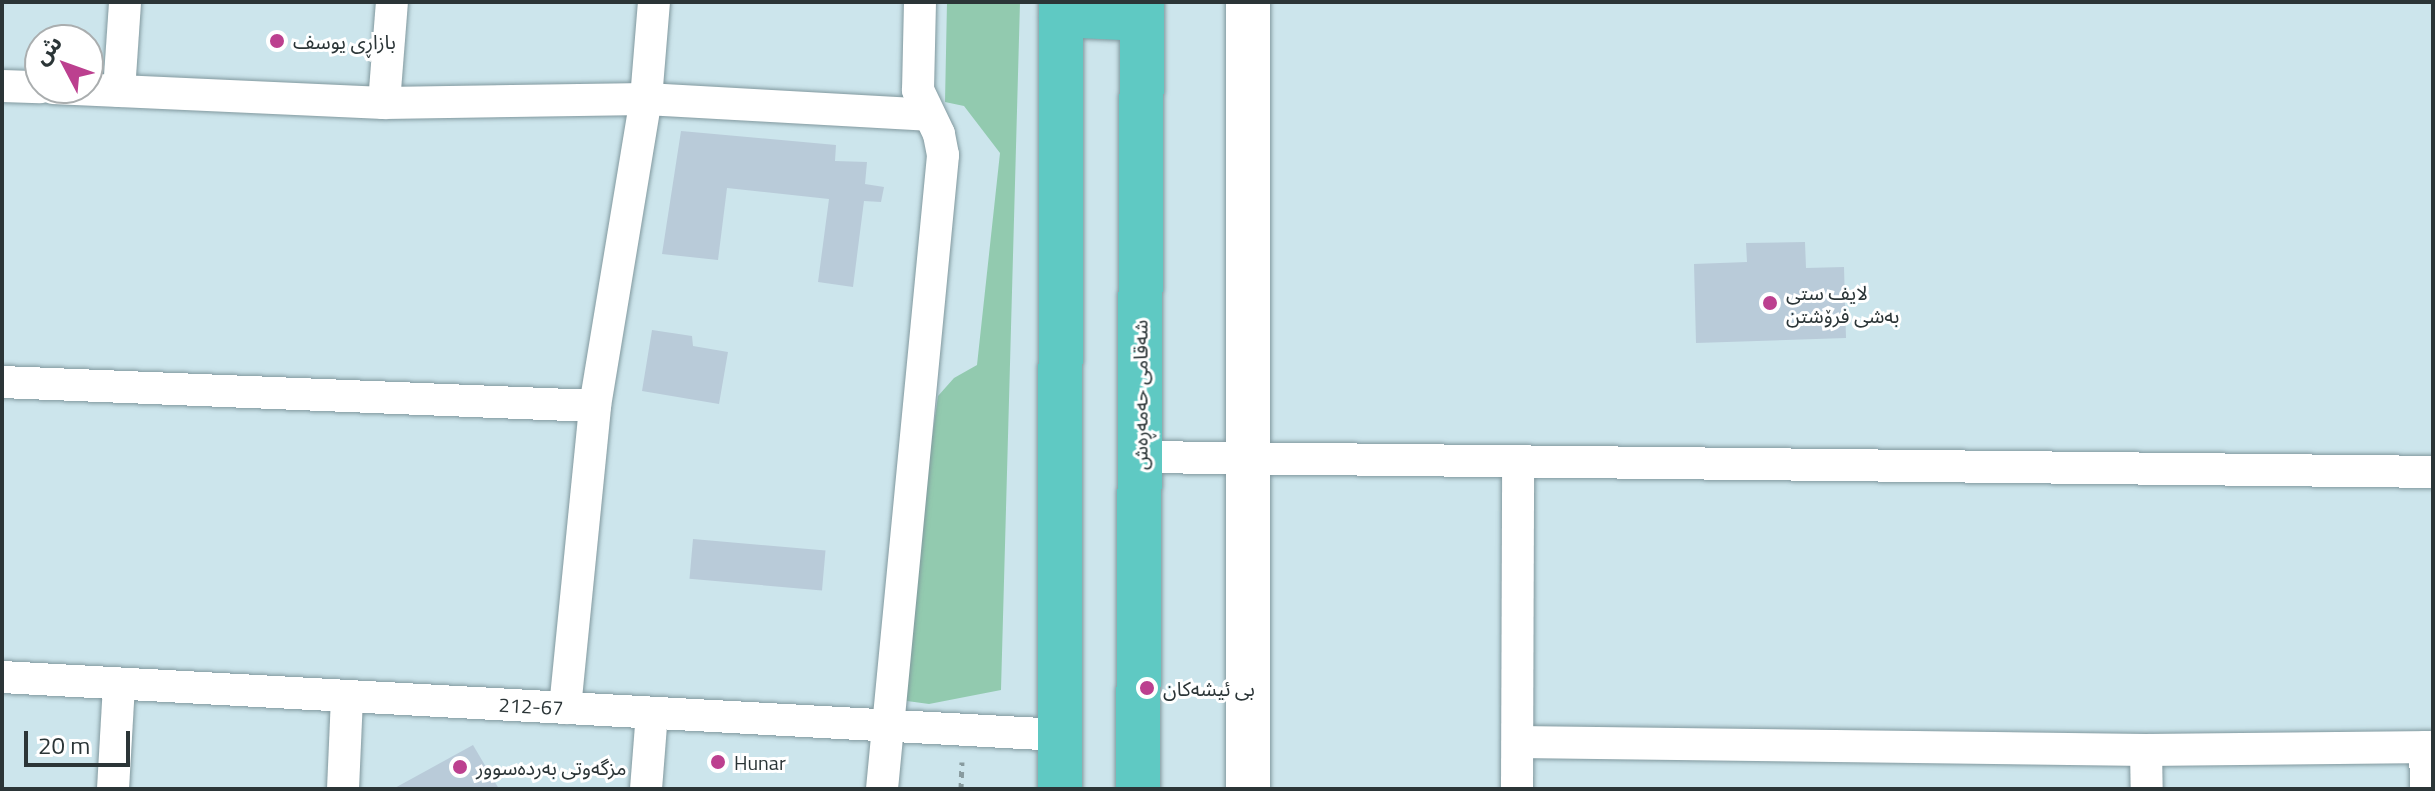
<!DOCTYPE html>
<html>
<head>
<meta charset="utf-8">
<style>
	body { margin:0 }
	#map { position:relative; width:2435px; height:791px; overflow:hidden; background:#cce5ec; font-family:"Titillium Web","Noto Sans Arabic",sans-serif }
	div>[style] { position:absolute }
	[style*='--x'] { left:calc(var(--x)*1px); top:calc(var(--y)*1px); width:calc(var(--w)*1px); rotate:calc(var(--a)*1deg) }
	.green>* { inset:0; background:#92caaf }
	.building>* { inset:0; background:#b9cbd9; transform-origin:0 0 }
	.path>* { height:5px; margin-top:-2.5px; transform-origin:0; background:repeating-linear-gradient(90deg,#889b9f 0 6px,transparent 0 12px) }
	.roads { filter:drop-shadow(0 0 2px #81989e) drop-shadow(0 0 2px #81989e) }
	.street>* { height:32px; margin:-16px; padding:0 16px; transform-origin:16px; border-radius:16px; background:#fff }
	.secondary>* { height:44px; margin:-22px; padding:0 22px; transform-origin:22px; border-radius:22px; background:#fff }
	.highway>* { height:44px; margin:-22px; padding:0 22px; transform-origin:22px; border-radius:22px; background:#5fc9c3 }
	.dots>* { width:22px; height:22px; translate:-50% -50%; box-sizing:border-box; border:4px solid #fff; border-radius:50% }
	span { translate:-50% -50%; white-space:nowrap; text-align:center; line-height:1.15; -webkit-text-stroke:6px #fff; paint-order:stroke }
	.poi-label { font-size:20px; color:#2b3537 }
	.left { translate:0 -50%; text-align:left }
	.street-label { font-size:20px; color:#2b3537 }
	.frame { position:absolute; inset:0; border:4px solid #2b3537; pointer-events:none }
	.north { position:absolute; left:24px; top:24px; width:80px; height:80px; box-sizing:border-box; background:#fff; border:2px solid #aaaeaf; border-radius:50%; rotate:311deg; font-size:22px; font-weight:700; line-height:32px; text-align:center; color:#2b3537 }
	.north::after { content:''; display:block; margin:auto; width:28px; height:36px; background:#bc408f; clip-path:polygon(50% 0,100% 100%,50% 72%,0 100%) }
	.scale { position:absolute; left:24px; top:731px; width:106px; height:36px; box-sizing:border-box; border:4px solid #2b3537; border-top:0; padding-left:10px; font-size:24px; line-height:28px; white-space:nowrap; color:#2b3537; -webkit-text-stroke:6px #fff; paint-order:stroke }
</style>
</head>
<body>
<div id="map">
	<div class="green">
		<div style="clip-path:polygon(947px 2px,1020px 2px,1001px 690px,929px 704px,907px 701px,901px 690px,902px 650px,938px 396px,954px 378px,977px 365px,1000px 153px,964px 106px,945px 102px)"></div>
	</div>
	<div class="building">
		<div style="clip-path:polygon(681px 131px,836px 145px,835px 161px,867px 162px,865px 184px,884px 187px,881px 202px,864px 201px,853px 287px,818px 282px,829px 199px,727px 188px,718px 260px,662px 254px)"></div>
		<div style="clip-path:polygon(1805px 242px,1806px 268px,1844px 267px,1846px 338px,1696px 343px,1694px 264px,1747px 262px,1746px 243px)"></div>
		<div style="clip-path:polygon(652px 330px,692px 336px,693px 346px,728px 352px,719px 404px,642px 391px)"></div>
		<div style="left:693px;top:539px;width:133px;height:40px;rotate:5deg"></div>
		<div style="clip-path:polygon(473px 745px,499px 789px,393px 789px)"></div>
	</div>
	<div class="path">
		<div style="--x:961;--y:789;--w:27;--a:-88"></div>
	</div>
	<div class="roads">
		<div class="street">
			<div style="--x:2;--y:86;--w:38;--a:2"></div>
			<div style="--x:53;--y:88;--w:331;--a:2.6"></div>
			<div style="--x:384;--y:103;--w:262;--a:-0.9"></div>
			<div style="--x:646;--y:99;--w:282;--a:3.2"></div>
			<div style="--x:119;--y:91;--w:89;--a:-86.1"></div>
			<div style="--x:384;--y:103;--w:101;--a:-85.5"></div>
			<div style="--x:2;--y:382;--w:593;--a:2.32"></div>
			<div style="--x:1139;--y:457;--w:1294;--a:0.66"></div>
			<div style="--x:2;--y:677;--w:1060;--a:3.14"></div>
			<div style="--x:565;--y:708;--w:303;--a:-84.3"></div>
			<div style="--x:595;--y:406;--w:311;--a:-80.6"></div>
			<div style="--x:646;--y:99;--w:97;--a:-85.3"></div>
			<div style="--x:1518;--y:742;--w:628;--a:0.73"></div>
			<div style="--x:2146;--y:750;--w:287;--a:-0.6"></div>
			<div style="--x:2425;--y:747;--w:42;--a:88.6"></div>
			<div style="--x:2146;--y:750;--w:39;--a:89"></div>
			<div style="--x:113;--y:789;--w:105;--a:-86.7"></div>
			<div style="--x:343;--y:789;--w:93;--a:-87.5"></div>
			<div style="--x:646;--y:789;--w:76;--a:-85.5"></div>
			<div style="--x:882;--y:789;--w:637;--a:-84.5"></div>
			<div style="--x:943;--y:155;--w:21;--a:-101"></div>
			<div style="--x:939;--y:134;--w:49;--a:-115.5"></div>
			<div style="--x:918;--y:90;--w:88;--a:-88.7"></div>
			<div style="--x:1517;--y:789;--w:327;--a:-89.8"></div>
		</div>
		<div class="secondary">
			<div style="--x:1248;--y:2;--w:787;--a:90"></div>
		</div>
		<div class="highway">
			<div style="--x:1061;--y:15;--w:81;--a:2.8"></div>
			<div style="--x:1060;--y:789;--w:787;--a:-89.93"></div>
			<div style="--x:1138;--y:789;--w:787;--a:-89.71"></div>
		</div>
	</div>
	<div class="dots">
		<div style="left:277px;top:41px;background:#bc408f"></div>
		<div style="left:1770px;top:303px;background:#bc408f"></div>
		<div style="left:1147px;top:688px;background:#bc408f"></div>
		<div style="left:718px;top:762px;background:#bc408f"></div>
		<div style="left:460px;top:767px;background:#bc408f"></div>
	</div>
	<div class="poi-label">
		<span class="left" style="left:293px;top:41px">بازاڕی یوسف</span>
		<span class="left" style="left:1786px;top:304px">لایف ستی<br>بەشی فرۆشتن</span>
		<span class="left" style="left:1163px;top:688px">بی ئیشەکان</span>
		<span class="left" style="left:734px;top:762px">Hunar</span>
		<span class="left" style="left:476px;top:767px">مزگەوتی بەردەسوور</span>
	</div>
	<div class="street-label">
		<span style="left:1140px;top:395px;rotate:-90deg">شەقامی حەمەڕەش</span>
		<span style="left:531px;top:706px;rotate:3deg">212-67</span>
	</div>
	<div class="frame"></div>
	<div class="north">ش</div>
	<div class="scale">20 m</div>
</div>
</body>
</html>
